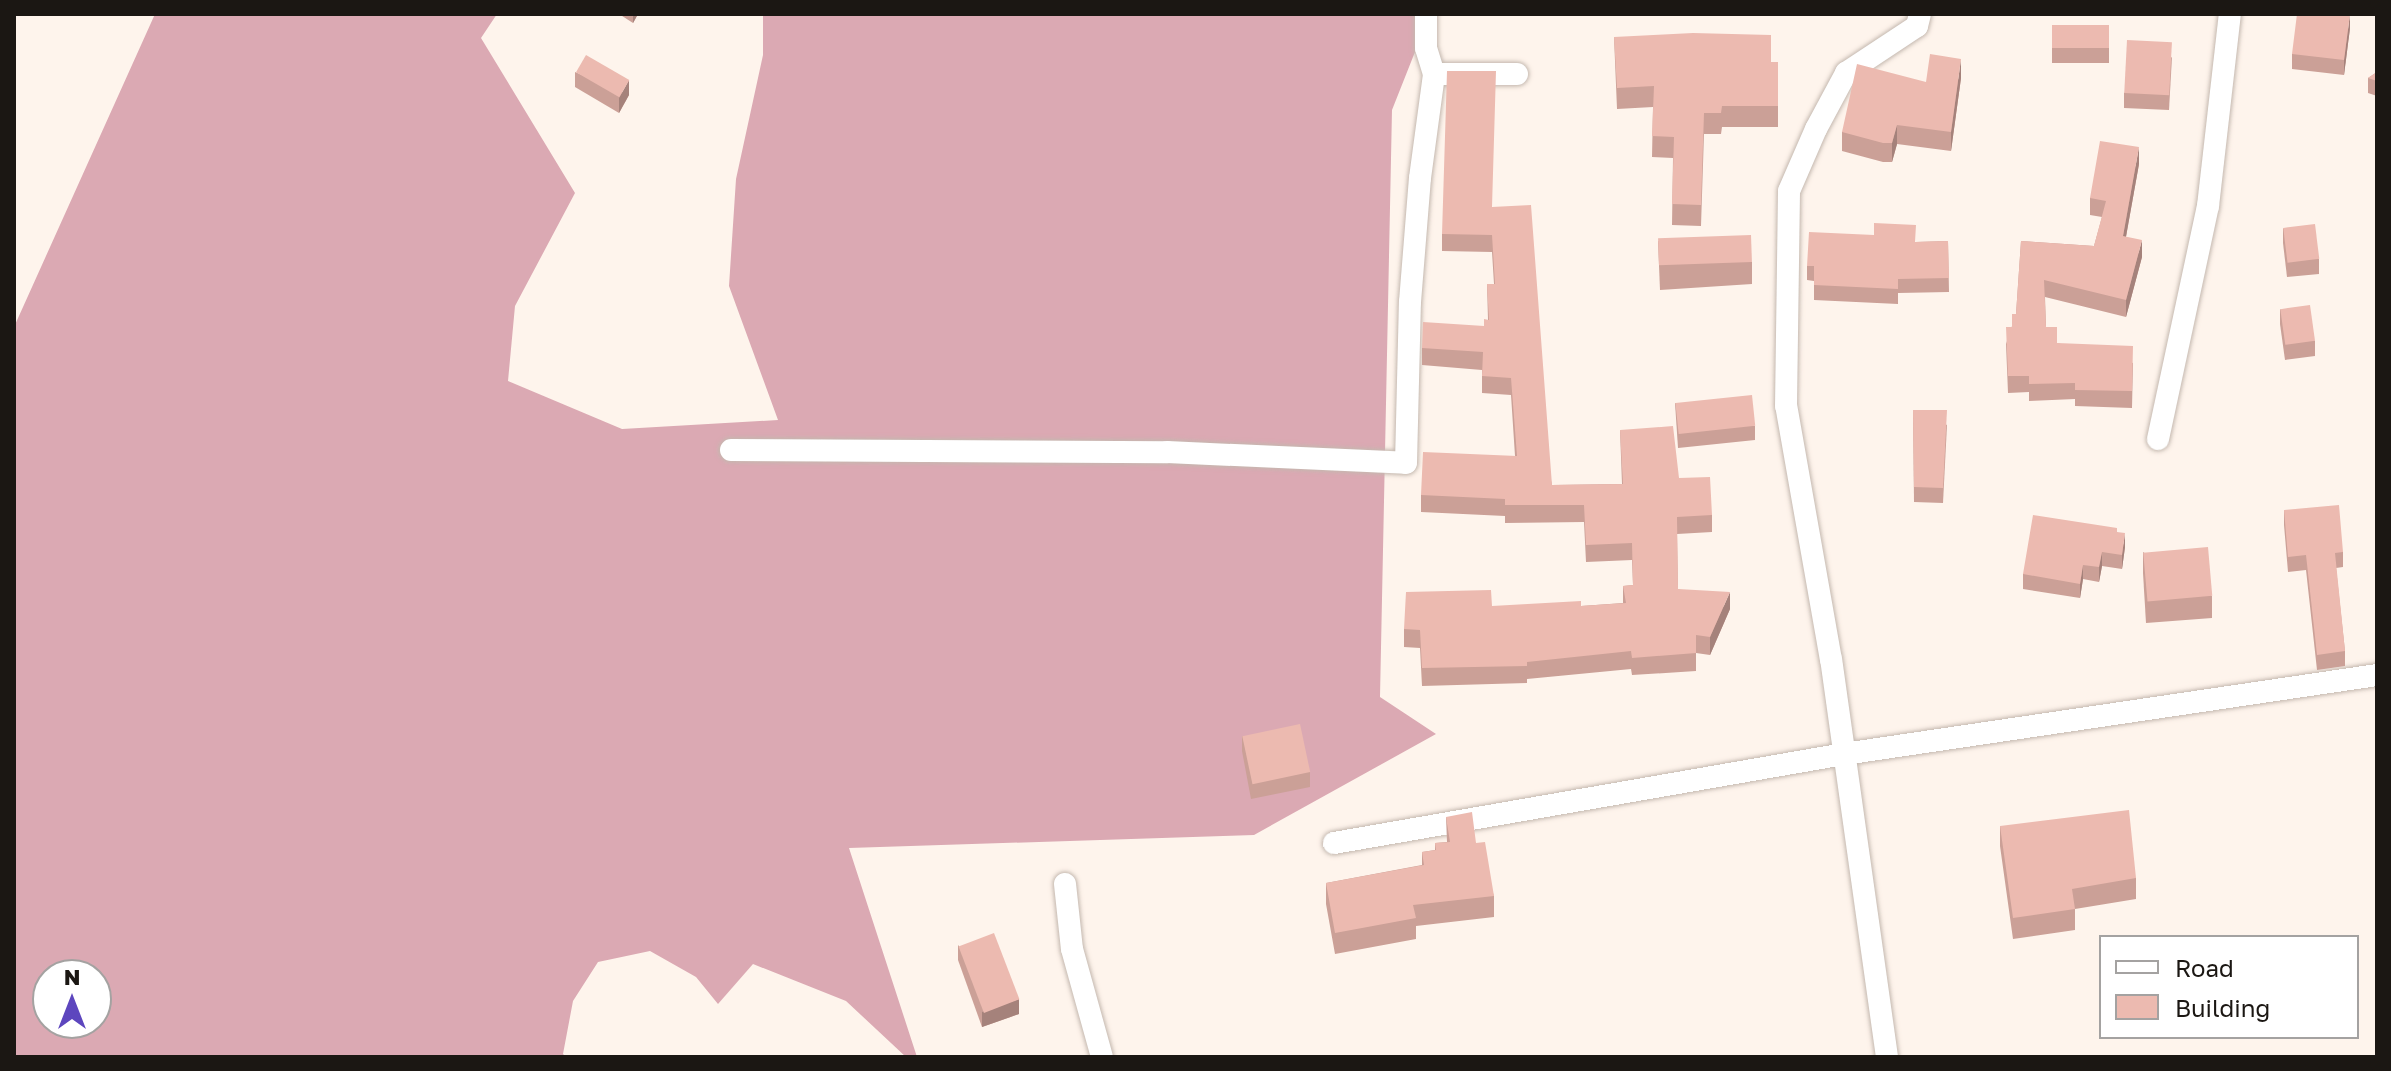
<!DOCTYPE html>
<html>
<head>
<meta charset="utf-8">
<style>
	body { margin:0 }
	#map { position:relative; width:2391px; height:1071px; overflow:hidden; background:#fef4ec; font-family:"Golos Text",sans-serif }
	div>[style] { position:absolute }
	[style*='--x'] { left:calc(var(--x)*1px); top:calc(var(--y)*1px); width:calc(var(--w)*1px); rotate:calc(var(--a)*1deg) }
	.forest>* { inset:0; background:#dba9b3 }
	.roads { filter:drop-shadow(0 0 2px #c4b8af) drop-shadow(0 0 2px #c4b8af) }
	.minor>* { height:22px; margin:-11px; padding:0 11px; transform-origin:11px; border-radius:11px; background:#fff }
	.wall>* { inset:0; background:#cba097; transform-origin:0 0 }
	.shaded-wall>* { inset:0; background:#a5827b }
	.building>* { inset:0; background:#ecbab0; transform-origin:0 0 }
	span { translate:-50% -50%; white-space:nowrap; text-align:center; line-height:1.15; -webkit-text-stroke:6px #fff; paint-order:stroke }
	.frame { position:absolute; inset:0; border:16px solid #1b1713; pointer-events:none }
	.legend { position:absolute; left:2099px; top:935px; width:260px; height:104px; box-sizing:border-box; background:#fff; border:2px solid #a4a2a1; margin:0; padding:10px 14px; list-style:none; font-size:24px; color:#1b1713 }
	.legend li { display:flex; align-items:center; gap:16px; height:40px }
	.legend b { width:40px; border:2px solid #a4a2a1 }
	.north { position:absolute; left:32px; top:959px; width:80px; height:80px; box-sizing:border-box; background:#fff; border:2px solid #a4a2a1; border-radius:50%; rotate:0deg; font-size:22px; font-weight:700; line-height:32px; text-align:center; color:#1b1713 }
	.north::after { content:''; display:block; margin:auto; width:28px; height:36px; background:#5d46be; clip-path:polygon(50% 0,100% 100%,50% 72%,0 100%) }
</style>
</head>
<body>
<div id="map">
	<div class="forest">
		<div style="clip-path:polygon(evenodd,155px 14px,497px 14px,481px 38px,575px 193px,515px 306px,508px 381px,622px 429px,778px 420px,729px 286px,736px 179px,763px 55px,763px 14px,1430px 14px,1392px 110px,1380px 697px,1436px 734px,1254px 835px,849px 848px,917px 1057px,906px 1057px,846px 1001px,753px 964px,718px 1004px,696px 977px,650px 951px,598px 962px,573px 1001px,563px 1054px,566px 1057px,14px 1057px,14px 327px,155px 14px,48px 975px,96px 975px,96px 1023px,48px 1023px,48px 975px)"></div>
	</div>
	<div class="roads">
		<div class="minor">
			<div style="--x:1426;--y:14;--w:34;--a:90"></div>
			<div style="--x:1426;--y:48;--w:27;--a:73"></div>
			<div style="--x:1434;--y:74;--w:83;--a:0"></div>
			<div style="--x:2158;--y:439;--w:238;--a:-77.9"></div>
			<div style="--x:2208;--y:206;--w:193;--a:-83.5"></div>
			<div style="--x:731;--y:450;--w:436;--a:0.3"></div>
			<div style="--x:1167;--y:452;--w:239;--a:2.6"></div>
			<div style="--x:1406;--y:463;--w:161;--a:-88.6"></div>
			<div style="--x:1410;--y:302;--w:124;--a:-85.4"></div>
			<div style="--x:1420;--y:178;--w:105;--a:-82.3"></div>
			<div style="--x:1334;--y:843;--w:518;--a:-9.9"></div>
			<div style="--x:1844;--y:754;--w:539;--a:-8.43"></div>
			<div style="--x:1065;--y:884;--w:65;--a:83.9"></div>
			<div style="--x:1072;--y:949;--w:112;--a:74.5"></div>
			<div style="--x:1887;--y:1057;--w:401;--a:-98"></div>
			<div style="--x:1831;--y:660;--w:258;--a:-100"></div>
			<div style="--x:1786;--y:406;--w:215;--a:-89.2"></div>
			<div style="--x:1789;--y:191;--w:68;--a:-66.5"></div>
			<div style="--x:1816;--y:129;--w:64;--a:-61.8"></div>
			<div style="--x:1846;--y:73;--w:85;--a:-33.5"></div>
			<div style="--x:1917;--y:26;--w:12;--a:-76"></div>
		</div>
	</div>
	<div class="wall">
		<div style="clip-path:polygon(619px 14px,638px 14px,633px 23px)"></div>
		<div style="left:2052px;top:25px;width:57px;height:38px"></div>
		<div style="clip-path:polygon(2350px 28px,2344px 75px,2292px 69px,2292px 54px)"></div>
		<div style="clip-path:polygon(1614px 37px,1771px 62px,1778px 62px,1778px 127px,1722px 127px,1721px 134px,1704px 134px,1701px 226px,1672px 225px,1673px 158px,1652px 157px,1653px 107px,1617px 109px)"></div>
		<div style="clip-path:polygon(2172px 57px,2169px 110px,2124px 108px,2124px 93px)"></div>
		<div style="clip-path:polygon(575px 72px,629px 95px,619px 113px,575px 87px)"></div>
		<div style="clip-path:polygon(2377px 72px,2377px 96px,2368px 93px,2368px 78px)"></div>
		<div style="clip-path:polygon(1961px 78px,1951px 151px,1897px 144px,1892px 162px,1883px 162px,1842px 151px,1842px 132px)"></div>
		<div style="clip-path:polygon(2139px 164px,2126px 237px,2142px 257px,2126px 317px,2045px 297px,2046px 327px,2057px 343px,2133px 363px,2132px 408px,2075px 406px,2075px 399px,2029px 401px,2029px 392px,2008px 393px,2006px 344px,2016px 314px,2021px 241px,2094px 246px,2102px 217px,2090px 215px,2090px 198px)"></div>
		<div style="clip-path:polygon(1493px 207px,1552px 485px,1622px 484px,1620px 430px,1679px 478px,1712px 515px,1712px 532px,1677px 534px,1678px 589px,1730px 609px,1710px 655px,1696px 653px,1696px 671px,1632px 675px,1631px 669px,1527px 679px,1527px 683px,1422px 686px,1420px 648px,1404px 647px,1404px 629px,1492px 606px,1581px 606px,1623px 603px,1623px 586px,1633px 585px,1632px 560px,1586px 562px,1584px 522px,1505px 523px,1505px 516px,1421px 512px,1421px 495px,1515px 456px,1511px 395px,1482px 393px,1482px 370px,1422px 365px,1422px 348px,1484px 326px,1488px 320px,1487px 284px,1494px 284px,1492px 252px,1442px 251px,1442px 234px)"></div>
		<div style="clip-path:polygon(2283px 228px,2319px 259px,2319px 274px,2287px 277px,2283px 243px)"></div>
		<div style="clip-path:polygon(1658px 241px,1752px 262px,1752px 284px,1660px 290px)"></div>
		<div style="clip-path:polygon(1948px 241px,1949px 292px,1898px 293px,1898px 304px,1814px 300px,1814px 281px,1807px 280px,1807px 266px,1916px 242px)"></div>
		<div style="clip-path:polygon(2280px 309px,2315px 341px,2315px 356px,2285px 360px,2280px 324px)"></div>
		<div style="clip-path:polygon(1675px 403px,1755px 426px,1755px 440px,1678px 448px)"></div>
		<div style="clip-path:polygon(1913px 410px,1947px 425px,1943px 503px,1914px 502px)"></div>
		<div style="clip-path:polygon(2284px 510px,2343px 552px,2343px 567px,2336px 568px,2345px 651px,2345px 666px,2317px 670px,2306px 570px,2288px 572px,2284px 525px)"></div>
		<div style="clip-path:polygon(2117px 532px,2125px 547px,2122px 569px,2102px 566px,2099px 582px,2083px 579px,2080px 598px,2023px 589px,2023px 574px)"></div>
		<div style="clip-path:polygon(2143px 552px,2212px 596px,2212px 618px,2146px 623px,2143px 573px)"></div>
		<div style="clip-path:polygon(1242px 736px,1310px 772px,1310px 787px,1251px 799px,1242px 751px)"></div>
		<div style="clip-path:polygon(1446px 817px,1476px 843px,1494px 896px,1494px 917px,1416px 926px,1416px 939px,1335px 954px,1326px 904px,1326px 883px,1422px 865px,1422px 852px,1435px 850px,1435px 843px,1447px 842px)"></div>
		<div style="clip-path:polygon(2000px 826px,2136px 878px,2136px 899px,2075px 909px,2075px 930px,2013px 939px,2000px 846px)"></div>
		<div style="clip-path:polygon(958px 945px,1019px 1014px,982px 1027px,958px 960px)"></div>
	</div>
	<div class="shaded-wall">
		<div style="clip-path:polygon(633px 14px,638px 14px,633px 23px)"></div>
		<div style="clip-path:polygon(2350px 14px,2350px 28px,2344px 75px,2344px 60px)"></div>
		<div style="clip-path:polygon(1961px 59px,1961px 78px,1951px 151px,1951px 132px)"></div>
		<div style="clip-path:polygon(629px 80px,629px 95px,619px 113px,619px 98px)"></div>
		<div style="clip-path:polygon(1897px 125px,1897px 144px,1892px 162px,1892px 143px)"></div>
		<div style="clip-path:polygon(2139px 147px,2139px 164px,2123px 253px,2123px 236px)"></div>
		<div style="clip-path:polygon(2142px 240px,2142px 257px,2126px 317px,2126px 300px)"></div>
		<div style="clip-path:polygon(2125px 533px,2125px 547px,2122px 569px,2122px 555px)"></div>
		<div style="clip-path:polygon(2102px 552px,2102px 566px,2099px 582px,2099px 567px)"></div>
		<div style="clip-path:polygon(2083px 565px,2083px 579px,2080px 598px,2080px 584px)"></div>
		<div style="clip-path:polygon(1730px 592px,1730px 609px,1710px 655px,1710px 637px)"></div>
		<div style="clip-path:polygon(1019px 999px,1019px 1014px,982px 1027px,982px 1012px)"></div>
	</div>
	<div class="building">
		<div style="clip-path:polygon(2297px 14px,2350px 14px,2344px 60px,2292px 54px)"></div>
		<div style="left:2052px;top:25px;width:57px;height:23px"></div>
		<div style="clip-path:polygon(1693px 33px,1771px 35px,1771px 62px,1778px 62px,1778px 106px,1722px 106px,1721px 113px,1704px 113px,1701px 205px,1672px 204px,1674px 137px,1652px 136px,1654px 86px,1617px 88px,1614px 37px)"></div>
		<div style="left:2127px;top:40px;width:45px;height:53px;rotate:3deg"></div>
		<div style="clip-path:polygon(1930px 54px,1961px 59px,1951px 132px,1897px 125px,1892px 143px,1883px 143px,1842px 132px,1857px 64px,1926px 82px)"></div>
		<div style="left:586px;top:55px;width:50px;height:20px;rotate:30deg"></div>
		<div style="clip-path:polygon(1447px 71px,1496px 71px,1492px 207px,1531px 205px,1552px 485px,1623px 484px,1620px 430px,1673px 426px,1679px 478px,1710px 477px,1712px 515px,1677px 517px,1678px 589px,1730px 592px,1710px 637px,1696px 635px,1696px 653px,1632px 658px,1631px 651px,1527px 662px,1527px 666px,1422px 668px,1420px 630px,1404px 629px,1406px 592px,1491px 590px,1492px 606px,1581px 601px,1581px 606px,1626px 603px,1623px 586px,1633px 585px,1632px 543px,1586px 545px,1584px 505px,1505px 505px,1505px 499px,1421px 495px,1423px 452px,1517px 456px,1511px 378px,1482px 376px,1483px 352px,1422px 348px,1423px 322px,1484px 326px,1484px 319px,1489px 320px,1487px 284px,1495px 284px,1492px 235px,1442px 234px)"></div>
		<div style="clip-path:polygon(2377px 72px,2377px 81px,2368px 78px)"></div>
		<div style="clip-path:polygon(2100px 141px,2139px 147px,2123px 236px,2142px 240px,2126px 300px,2044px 280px,2046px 327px,2057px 327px,2057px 343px,2133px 346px,2132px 391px,2075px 390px,2075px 383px,2029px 384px,2029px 376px,2008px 376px,2006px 327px,2012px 327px,2012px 314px,2016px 314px,2021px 241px,2094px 246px,2106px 201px,2090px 198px)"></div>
		<div style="clip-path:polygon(1874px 223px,1916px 225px,1915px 242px,1948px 241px,1949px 278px,1898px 279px,1898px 289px,1814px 285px,1814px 266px,1807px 266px,1809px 232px,1874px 235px)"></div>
		<div style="left:2315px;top:224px;width:35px;height:32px;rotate:83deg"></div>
		<div style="left:1751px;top:235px;width:27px;height:93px;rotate:88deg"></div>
		<div style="left:2310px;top:305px;width:36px;height:30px;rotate:82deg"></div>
		<div style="left:1752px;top:395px;width:31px;height:77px;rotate:84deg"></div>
		<div style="clip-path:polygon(1913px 410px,1947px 410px,1943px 488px,1914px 487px)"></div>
		<div style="clip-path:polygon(2339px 505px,2343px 552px,2335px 553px,2345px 651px,2317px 655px,2306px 555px,2288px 557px,2284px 510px)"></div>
		<div style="clip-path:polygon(2033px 515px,2117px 528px,2117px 532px,2125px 533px,2122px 555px,2102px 552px,2099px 567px,2083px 565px,2080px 584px,2023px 574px)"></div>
		<div style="left:2208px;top:547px;width:49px;height:65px;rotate:85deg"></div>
		<div style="left:1300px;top:724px;width:49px;height:59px;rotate:78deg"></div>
		<div style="clip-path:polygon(2129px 810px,2136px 878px,2072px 889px,2075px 909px,2013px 918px,2000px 826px)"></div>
		<div style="clip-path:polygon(1472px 812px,1476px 843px,1485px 842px,1494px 896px,1413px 905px,1416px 918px,1335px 933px,1326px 883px,1424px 865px,1422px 852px,1436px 850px,1435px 843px,1450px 842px,1446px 817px)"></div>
		<div style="left:994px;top:933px;width:71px;height:38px;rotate:69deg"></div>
	</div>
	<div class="frame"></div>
	<ul class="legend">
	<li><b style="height:10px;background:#fff"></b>Road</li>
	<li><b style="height:22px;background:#ecbab0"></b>Building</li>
	</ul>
	<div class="north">N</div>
</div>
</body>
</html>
